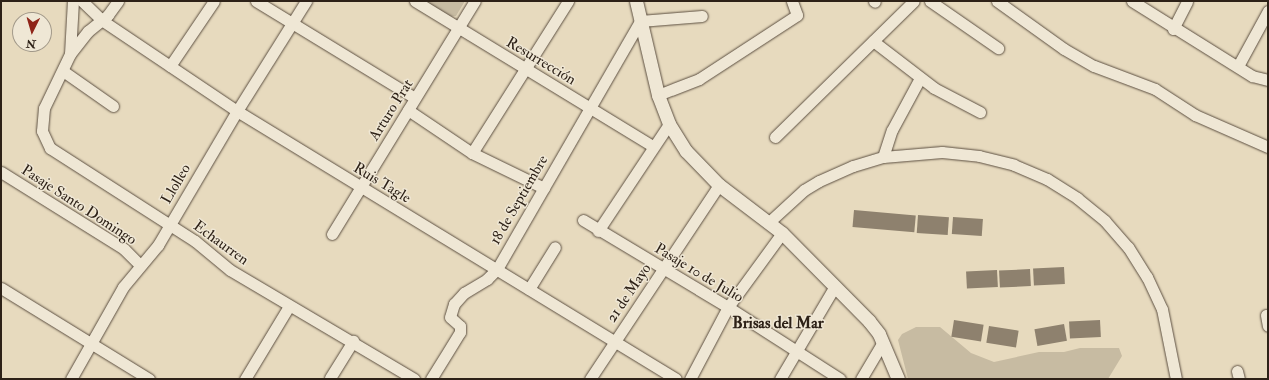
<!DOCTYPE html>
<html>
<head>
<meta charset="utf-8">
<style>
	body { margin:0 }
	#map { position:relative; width:1269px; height:380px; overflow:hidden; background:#e7dabe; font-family:"IM FELL Double Pica",serif }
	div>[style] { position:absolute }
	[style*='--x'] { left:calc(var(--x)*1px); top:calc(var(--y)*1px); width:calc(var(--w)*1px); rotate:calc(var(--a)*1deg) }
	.green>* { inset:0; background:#c7bba2 }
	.building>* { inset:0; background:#8e816e; transform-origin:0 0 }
	.roads { filter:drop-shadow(0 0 1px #5c4f41) drop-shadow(0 0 1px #5c4f41) }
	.minor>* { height:11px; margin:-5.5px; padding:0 5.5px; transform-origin:5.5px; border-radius:5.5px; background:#efe7d5 }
	.tertiary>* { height:13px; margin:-6.5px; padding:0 6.5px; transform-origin:6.5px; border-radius:6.5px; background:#efe7d5 }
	span { translate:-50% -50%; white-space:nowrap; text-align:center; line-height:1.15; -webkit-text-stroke:3px #efe7d5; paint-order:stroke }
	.street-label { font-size:15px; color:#2d2117 }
	.neighbourhood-label { font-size:16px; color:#2d2117; font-weight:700 }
	.frame { position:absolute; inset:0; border:2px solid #2d2117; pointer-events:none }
	.north { position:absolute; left:12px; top:12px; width:40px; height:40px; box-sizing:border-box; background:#efe7d5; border:1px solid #a19889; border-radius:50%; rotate:185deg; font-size:11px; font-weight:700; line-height:16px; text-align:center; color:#2d2117 }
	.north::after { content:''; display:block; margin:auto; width:14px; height:18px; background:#8f2418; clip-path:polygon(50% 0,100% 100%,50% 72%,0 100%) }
</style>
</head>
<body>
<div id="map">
	<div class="green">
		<div style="clip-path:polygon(423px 1px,465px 1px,456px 16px,448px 17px)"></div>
		<div style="clip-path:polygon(916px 327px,940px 327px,971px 353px,994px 362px,1039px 352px,1064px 352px,1080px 348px,1119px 348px,1122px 356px,1108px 379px,908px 379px,898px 340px,902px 334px)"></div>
	</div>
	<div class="building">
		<div style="left:854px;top:210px;width:62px;height:17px;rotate:5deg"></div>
		<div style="left:918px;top:215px;width:31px;height:18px;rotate:4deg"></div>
		<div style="left:953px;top:217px;width:30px;height:17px;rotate:4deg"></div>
		<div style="left:1064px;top:267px;width:17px;height:31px;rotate:87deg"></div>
		<div style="left:1030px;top:269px;width:17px;height:31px;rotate:87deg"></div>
		<div style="left:997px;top:270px;width:17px;height:31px;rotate:87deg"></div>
		<div style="left:954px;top:320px;width:30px;height:17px;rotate:9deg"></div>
		<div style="left:1100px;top:320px;width:17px;height:31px;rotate:87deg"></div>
		<div style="left:1064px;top:324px;width:17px;height:30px;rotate:80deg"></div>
		<div style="left:989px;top:326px;width:30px;height:17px;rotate:9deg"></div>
	</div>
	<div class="roads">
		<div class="minor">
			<div style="--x:82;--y:1;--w:29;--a:44"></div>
			<div style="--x:103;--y:21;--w:161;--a:33.9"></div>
			<div style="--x:237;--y:111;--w:514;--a:31.4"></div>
			<div style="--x:118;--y:1;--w:17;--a:126"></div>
			<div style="--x:108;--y:15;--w:26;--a:141"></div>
			<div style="--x:88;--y:31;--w:29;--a:128"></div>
			<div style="--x:70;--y:54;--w:60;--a:115.7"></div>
			<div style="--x:44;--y:108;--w:23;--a:95"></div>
			<div style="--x:42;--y:131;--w:19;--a:65"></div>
			<div style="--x:50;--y:148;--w:172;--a:32.7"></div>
			<div style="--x:195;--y:241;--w:45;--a:39.6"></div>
			<div style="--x:230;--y:270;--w:214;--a:30.6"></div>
			<div style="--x:256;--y:1;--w:186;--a:31.4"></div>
			<div style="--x:415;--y:1;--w:279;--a:31.4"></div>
			<div style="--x:874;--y:1;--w:1;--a:45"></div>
			<div style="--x:930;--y:1;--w:83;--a:34.7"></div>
			<div style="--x:997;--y:1;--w:82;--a:35.6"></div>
			<div style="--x:1064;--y:49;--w:34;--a:30"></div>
			<div style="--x:1094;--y:66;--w:65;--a:20.7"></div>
			<div style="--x:1155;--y:89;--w:48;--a:33"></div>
			<div style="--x:1195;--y:115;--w:80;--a:23.7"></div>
			<div style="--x:1132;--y:1;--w:142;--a:32"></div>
			<div style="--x:1252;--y:76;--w:16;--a:14"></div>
			<div style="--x:1173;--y:29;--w:31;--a:-63"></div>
			<div style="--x:873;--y:41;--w:77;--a:37.6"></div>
			<div style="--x:934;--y:88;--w:52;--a:27.6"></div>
			<div style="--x:70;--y:54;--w:53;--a:-86.8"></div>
			<div style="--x:170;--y:66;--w:78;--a:-55.9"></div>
			<div style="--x:1238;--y:66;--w:63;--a:-61.4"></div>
			<div style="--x:63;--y:71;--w:61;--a:35"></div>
			<div style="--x:658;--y:95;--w:44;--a:-21.3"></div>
			<div style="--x:699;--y:79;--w:117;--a:-33.1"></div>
			<div style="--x:797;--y:15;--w:15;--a:-110"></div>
			<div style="--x:408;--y:110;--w:77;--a:33.9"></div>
			<div style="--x:472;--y:153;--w:80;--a:25.9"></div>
			<div style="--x:775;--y:137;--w:194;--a:-44.4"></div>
			<div style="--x:472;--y:153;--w:180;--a:-57.7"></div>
			<div style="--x:883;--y:157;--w:28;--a:-72"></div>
			<div style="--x:892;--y:130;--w:59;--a:-61.7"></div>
			<div style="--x:1;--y:172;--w:145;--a:32"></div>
			<div style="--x:124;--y:249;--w:21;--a:45"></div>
			<div style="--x:583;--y:220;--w:169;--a:31"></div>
			<div style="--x:728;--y:307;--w:133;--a:32.7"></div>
			<div style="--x:768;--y:223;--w:49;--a:-42.5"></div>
			<div style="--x:804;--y:190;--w:17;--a:-31"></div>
			<div style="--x:819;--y:181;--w:37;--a:-24"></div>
			<div style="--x:853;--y:166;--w:31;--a:-17"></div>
			<div style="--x:883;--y:157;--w:59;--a:-4.8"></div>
			<div style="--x:942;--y:152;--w:37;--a:6"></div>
			<div style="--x:979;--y:156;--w:36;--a:14"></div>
			<div style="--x:1014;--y:165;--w:36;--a:23"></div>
			<div style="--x:1047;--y:179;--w:36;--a:32"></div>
			<div style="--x:1077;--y:198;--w:36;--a:39"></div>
			<div style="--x:1105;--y:221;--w:35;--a:49"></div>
			<div style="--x:1128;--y:247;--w:36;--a:58"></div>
			<div style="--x:1147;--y:277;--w:35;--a:65"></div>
			<div style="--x:1162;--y:309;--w:71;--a:78.7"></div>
			<div style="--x:598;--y:231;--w:128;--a:-56.4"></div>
			<div style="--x:332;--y:234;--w:273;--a:-58.5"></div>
			<div style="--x:1;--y:288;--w:174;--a:31.6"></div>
			<div style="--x:529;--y:289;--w:49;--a:-58.2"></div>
			<div style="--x:1266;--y:315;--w:11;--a:80"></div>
			<div style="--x:1237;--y:371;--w:8;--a:76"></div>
			<div style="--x:330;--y:378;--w:44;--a:-58.1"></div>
			<div style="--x:71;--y:379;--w:106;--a:-60.5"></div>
			<div style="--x:123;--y:287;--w:55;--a:-50.2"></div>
			<div style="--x:158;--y:245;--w:156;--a:-59.5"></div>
			<div style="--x:237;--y:111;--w:130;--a:-57.9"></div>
			<div style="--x:245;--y:379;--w:85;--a:-58.9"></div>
			<div style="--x:431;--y:379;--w:55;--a:-58.3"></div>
			<div style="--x:460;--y:332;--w:6;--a:-90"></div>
			<div style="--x:460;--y:326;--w:13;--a:-138"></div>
			<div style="--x:450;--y:317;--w:14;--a:-73"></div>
			<div style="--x:454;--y:304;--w:15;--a:-48"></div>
			<div style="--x:464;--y:293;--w:27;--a:-31"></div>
			<div style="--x:487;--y:279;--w:14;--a:-45"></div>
			<div style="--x:497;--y:269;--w:286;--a:-60"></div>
			<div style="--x:640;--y:21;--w:62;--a:-4.6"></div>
			<div style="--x:590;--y:379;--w:233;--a:-56.4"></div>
			<div style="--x:690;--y:379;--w:81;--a:-62.2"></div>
			<div style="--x:728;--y:307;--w:92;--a:-53.9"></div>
			<div style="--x:780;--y:379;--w:108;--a:-59.4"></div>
			<div style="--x:861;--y:379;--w:43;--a:-59.3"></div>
		</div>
		<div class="tertiary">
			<div style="--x:636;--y:1;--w:97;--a:76.8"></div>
			<div style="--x:658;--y:95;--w:31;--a:69"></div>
			<div style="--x:669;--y:124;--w:32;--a:58"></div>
			<div style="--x:686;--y:151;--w:47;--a:45.9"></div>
			<div style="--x:719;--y:185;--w:79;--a:37.3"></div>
			<div style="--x:782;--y:233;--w:124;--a:45.3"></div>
			<div style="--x:869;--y:321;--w:16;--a:52"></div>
			<div style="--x:879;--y:334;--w:49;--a:67.1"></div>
		</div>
	</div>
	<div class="street-label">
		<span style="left:541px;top:61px;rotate:31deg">Resurrección</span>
		<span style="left:391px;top:110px;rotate:-58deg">Arturo Prat</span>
		<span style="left:382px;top:183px;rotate:31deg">Ruis Tagle</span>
		<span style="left:176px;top:184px;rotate:-60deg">Llolleo</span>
		<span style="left:519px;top:200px;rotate:-60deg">18 de Septiembre</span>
		<span style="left:79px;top:205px;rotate:33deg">Pasaje Santo Domingo</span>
		<span style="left:221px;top:243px;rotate:36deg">Echaurren</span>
		<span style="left:699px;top:273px;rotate:31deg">Pasaje 10 de Julio</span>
		<span style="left:629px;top:293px;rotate:-56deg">21 de Mayo</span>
	</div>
	<div class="neighbourhood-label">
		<span style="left:778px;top:323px">Brisas del Mar</span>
	</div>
	<div class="frame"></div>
	<div class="north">N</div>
</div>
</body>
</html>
